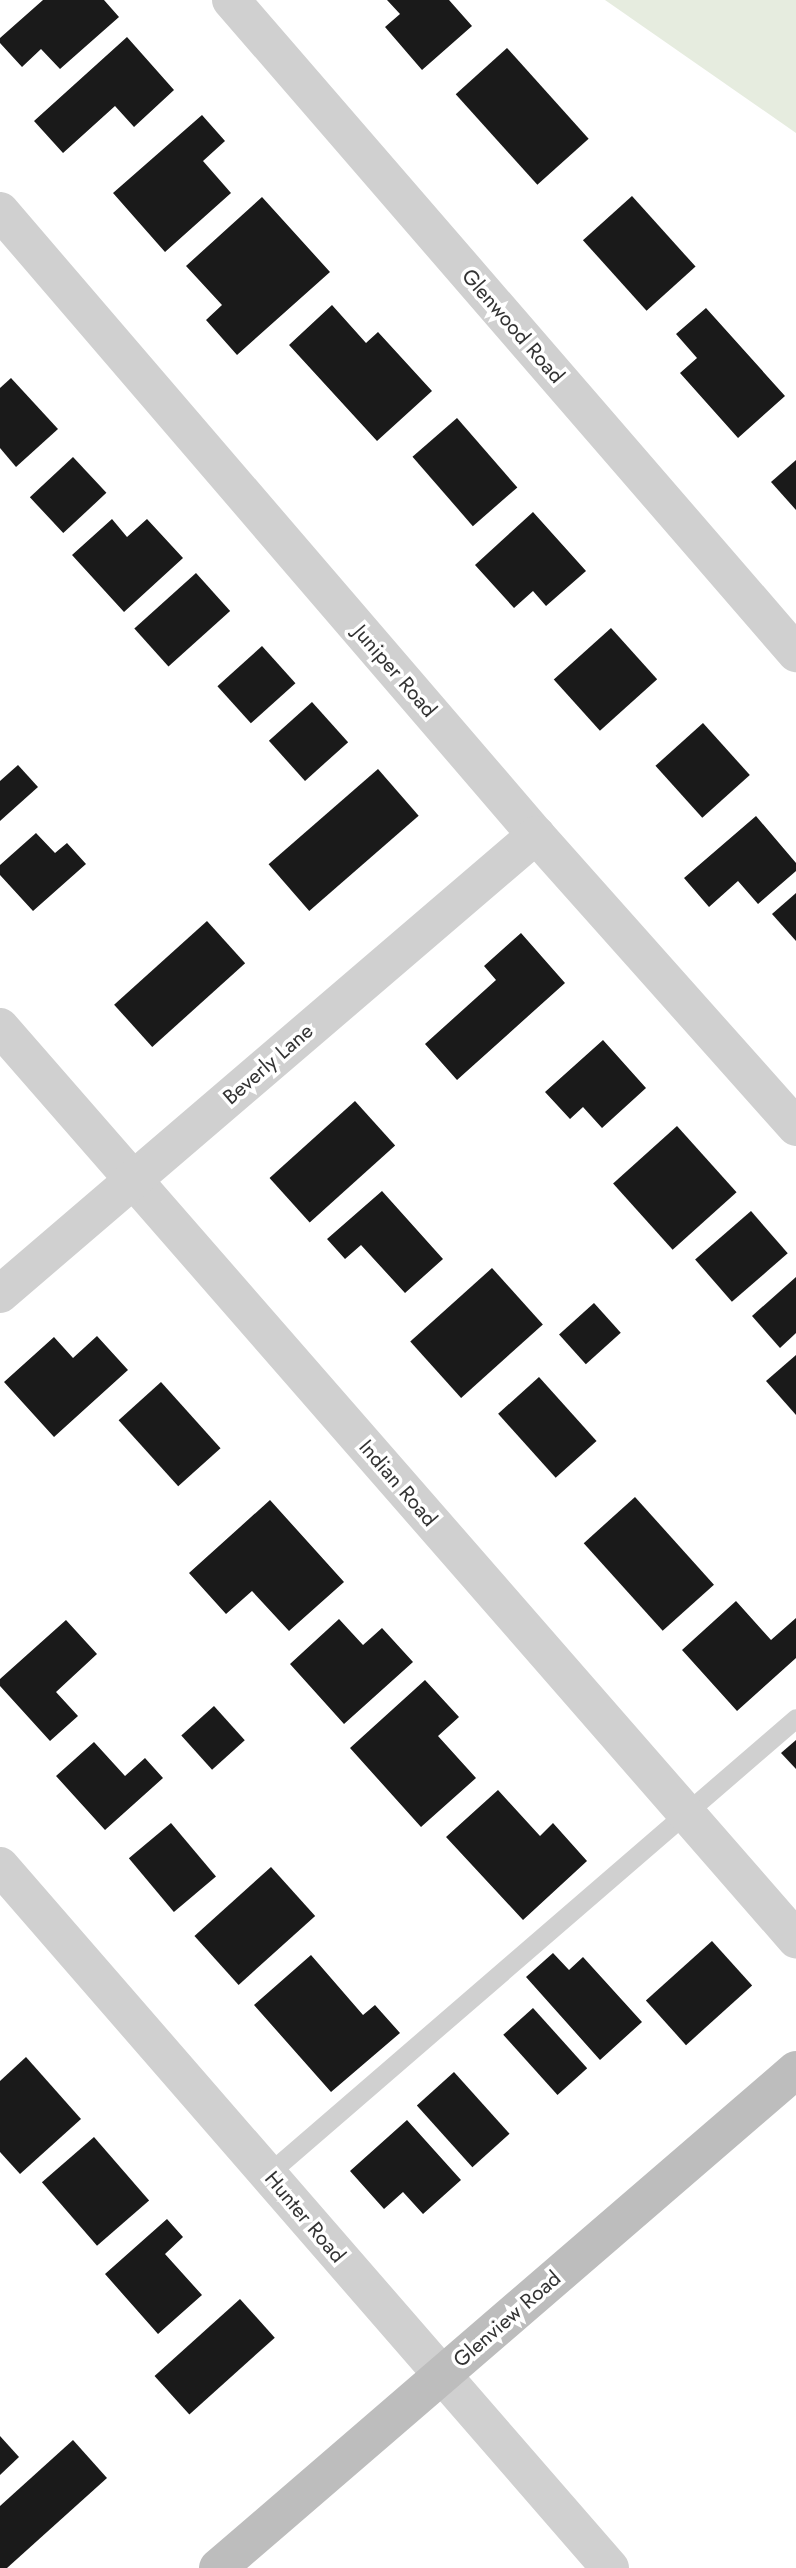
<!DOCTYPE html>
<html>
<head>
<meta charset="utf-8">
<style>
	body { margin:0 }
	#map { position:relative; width:796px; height:2568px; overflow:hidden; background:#fff; font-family:Jost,sans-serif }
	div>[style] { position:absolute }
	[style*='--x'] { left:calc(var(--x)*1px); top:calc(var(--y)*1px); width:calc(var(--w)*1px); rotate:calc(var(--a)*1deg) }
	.green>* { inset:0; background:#e6ecdf }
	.building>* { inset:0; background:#1a1a1a; transform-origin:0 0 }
	.lane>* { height:19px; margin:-9.5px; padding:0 9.5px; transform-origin:9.5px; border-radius:9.5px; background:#d0d0d0 }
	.street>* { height:38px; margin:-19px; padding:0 19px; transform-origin:19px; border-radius:19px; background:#d0d0d0 }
	.secondary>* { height:38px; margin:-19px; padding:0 19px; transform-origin:19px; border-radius:19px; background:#bdbdbd }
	span { translate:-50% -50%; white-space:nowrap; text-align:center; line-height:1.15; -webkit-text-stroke:7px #fff; paint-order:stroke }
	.street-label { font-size:21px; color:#333 }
</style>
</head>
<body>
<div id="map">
	<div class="green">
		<div style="clip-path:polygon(605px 0,796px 0,796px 133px)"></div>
	</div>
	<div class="building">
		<div style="clip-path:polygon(43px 0,104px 0,119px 17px,60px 69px,41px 49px,22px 67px,0 43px,0 38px)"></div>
		<div style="clip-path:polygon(387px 0,449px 0,472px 26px,422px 70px,385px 27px,400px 14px)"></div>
		<div style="clip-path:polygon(127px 37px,174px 90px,134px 127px,115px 106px,63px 153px,34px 121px)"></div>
		<div style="left:507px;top:48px;width:122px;height:69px;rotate:48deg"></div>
		<div style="clip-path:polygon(202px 115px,225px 141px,203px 161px,231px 193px,165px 252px,113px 193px)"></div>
		<div style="left:632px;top:196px;width:95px;height:66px;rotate:48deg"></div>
		<div style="clip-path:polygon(262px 197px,330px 272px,237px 355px,206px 320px,222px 305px,186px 266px)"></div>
		<div style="clip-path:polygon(332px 305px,366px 343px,378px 332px,432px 391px,377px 441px,289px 345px)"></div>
		<div style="clip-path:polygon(706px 308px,785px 396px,738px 438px,680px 373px,697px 358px,676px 334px)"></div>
		<div style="clip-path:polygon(11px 378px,58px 429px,16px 467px,0 448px,0 388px)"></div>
		<div style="left:457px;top:418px;width:92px;height:59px;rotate:49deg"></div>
		<div style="left:73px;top:457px;width:49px;height:59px;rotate:47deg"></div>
		<div style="clip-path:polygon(796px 460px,796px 510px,771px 482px)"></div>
		<div style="clip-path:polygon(533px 512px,586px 571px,546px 606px,533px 591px,514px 608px,475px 565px)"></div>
		<div style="clip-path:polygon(112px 519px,127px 537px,147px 519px,183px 558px,124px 612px,72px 555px)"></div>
		<div style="left:196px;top:573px;width:51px;height:83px;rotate:48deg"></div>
		<div style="left:611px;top:628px;width:69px;height:77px;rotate:48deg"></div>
		<div style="left:262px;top:646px;width:50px;height:60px;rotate:48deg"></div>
		<div style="left:312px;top:702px;width:54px;height:58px;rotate:48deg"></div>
		<div style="left:703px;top:723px;width:70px;height:64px;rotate:48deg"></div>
		<div style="clip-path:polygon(18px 765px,38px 787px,0 821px,0 781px)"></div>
		<div style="left:378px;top:769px;width:62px;height:145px;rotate:49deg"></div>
		<div style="clip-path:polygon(756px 816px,796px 863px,796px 871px,758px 904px,738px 881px,709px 907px,684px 878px)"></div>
		<div style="clip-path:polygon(36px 833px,55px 853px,67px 843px,86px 864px,33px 911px,0 875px,0 865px)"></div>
		<div style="clip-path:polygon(796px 893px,796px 941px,772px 914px)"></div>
		<div style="left:207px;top:921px;width:57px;height:125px;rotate:48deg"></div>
		<div style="clip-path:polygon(521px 933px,565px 983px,457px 1080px,425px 1044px,496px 980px,484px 966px)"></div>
		<div style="clip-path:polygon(603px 1040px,646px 1088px,602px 1128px,583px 1107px,570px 1119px,545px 1092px)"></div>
		<div style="left:355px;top:1101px;width:60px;height:115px;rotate:48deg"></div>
		<div style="left:677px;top:1126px;width:89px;height:86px;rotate:48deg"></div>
		<div style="clip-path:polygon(382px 1191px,443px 1259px,405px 1293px,361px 1245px,345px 1259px,327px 1239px)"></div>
		<div style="left:751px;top:1211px;width:56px;height:74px;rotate:49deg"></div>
		<div style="left:492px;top:1268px;width:76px;height:110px;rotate:48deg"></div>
		<div style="clip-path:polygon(796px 1277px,796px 1333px,780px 1348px,752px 1316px)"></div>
		<div style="left:594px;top:1303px;width:40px;height:47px;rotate:48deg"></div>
		<div style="clip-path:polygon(97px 1336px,128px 1370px,54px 1437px,4px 1382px,54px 1337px,73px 1358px)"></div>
		<div style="clip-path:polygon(796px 1355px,796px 1415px,766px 1381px)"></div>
		<div style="left:539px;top:1377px;width:86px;height:55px;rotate:48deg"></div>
		<div style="left:161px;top:1382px;width:89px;height:57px;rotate:48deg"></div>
		<div style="left:635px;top:1497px;width:118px;height:69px;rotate:48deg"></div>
		<div style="clip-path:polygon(270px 1500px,344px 1582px,289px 1631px,252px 1591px,226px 1614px,189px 1573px)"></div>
		<div style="clip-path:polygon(736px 1601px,771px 1640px,796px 1618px,796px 1658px,737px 1711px,682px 1650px)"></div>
		<div style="clip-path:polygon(339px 1619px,363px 1645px,382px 1628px,413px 1662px,344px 1724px,290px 1664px)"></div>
		<div style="clip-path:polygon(66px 1620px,97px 1654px,56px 1692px,78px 1716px,50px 1741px,0 1686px,0 1679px)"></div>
		<div style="clip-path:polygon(425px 1680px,459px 1717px,438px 1736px,476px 1778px,421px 1827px,350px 1748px)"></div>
		<div style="left:214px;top:1706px;width:46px;height:44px;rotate:48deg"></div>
		<div style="clip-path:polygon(796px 1740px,796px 1769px,781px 1753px)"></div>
		<div style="clip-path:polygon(94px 1742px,125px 1776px,145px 1758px,163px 1778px,105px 1830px,56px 1776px)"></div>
		<div style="clip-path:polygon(498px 1790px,540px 1836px,553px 1823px,587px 1861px,523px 1920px,446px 1837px)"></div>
		<div style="left:171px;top:1823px;width:70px;height:55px;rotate:50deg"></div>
		<div style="left:271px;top:1867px;width:66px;height:103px;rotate:48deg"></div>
		<div style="left:712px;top:1941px;width:60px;height:89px;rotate:48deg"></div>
		<div style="clip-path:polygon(553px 1953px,569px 1970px,583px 1957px,642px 2022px,600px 2060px,526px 1977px)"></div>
		<div style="clip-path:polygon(311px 1955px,363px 2015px,375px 2005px,400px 2033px,331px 2092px,254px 2005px)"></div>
		<div style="left:533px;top:2008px;width:81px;height:40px;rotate:48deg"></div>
		<div style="clip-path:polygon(26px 2057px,81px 2119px,20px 2174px,0 2152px,0 2081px)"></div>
		<div style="left:454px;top:2072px;width:83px;height:50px;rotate:48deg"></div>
		<div style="clip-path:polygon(407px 2120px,461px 2180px,423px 2214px,403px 2192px,384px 2209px,350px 2171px)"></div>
		<div style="left:94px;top:2137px;width:84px;height:69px;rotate:49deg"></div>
		<div style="clip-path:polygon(167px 2219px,183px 2237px,165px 2254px,202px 2295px,158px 2334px,105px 2274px)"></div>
		<div style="left:240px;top:2299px;width:52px;height:115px;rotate:48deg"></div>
		<div style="clip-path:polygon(0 2436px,19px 2457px,0 2475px)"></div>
		<div style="clip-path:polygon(73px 2440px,107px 2478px,7px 2568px,0 2568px,0 2506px)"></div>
	</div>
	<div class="lane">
		<div style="--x:269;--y:2173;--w:696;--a:-40.81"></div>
	</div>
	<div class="street">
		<div style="--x:231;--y:0;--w:864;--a:49.13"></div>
		<div style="--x:0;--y:211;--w:823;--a:49.34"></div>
		<div style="--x:536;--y:835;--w:391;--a:48.3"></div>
		<div style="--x:0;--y:1027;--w:1211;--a:48.89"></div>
		<div style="--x:0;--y:1294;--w:706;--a:-40.57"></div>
		<div style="--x:0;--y:1866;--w:930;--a:49.01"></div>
	</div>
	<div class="secondary">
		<div style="--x:218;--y:2568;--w:763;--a:-40.75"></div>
	</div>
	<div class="street-label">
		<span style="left:513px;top:326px;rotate:49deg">Glenwood Road</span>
		<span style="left:395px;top:671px;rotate:49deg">Juniper Road</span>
		<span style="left:268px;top:1064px;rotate:-41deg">Beverly Lane</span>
		<span style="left:398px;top:1483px;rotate:49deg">Indian Road</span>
		<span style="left:305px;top:2217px;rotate:50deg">Hunter Road</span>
		<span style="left:507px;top:2319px;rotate:-41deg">Glenview Road</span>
	</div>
</div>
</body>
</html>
